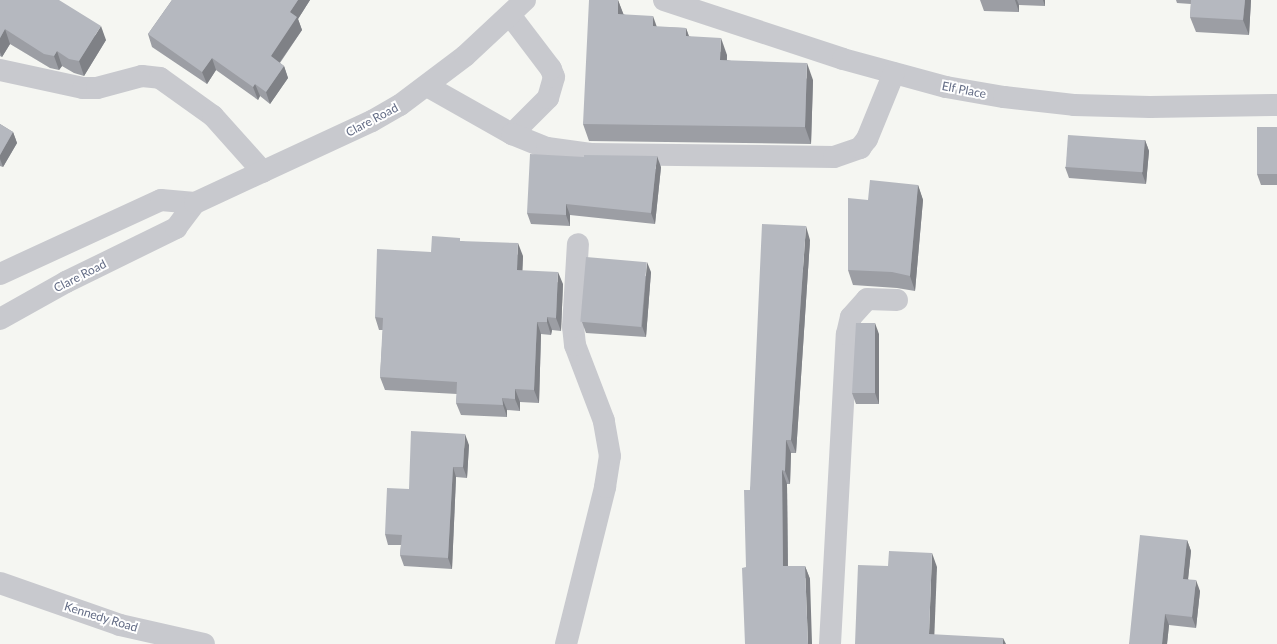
<!DOCTYPE html>
<html>
<head>
<meta charset="utf-8">
<style>
	body { margin:0 }
	#map { position:relative; width:1277px; height:644px; overflow:hidden; background:#f5f6f2; font-family:Lato,sans-serif }
	div>[style] { position:absolute }
	[style*='--x'] { left:calc(var(--x)*1px); top:calc(var(--y)*1px); width:calc(var(--w)*1px); rotate:calc(var(--a)*1deg) }
	.minor>* { height:22px; margin:-11px; padding:0 11px; transform-origin:11px; border-radius:11px; background:#c8c9ce }
	.wall>* { inset:0; background:#9c9ea4 }
	.shaded-wall>* { inset:0; background:#7f8186 }
	.building>* { inset:0; background:#b5b8bf; transform-origin:0 0 }
	span { translate:-50% -50%; white-space:nowrap; text-align:center; line-height:1.15; -webkit-text-stroke:4px #fff; paint-order:stroke }
	.street-label { font-size:12px; color:#636c85 }
</style>
</head>
<body>
<div id="map">
	<div class="minor">
		<div style="--x:664;--y:0;--w:188;--a:18.2"></div>
		<div style="--x:843;--y:59;--w:107;--a:15.2"></div>
		<div style="--x:946;--y:87;--w:59;--a:9.8"></div>
		<div style="--x:1004;--y:97;--w:70;--a:6.5"></div>
		<div style="--x:1074;--y:105;--w:76;--a:1.5"></div>
		<div style="--x:1150;--y:107;--w:127;--a:-0.9"></div>
		<div style="--x:0;--y:70;--w:85;--a:12.2"></div>
		<div style="--x:83;--y:88;--w:14;--a:0"></div>
		<div style="--x:97;--y:88;--w:47;--a:-14.9"></div>
		<div style="--x:142;--y:76;--w:18;--a:6"></div>
		<div style="--x:160;--y:78;--w:65;--a:35.6"></div>
		<div style="--x:213;--y:116;--w:75;--a:48.2"></div>
		<div style="--x:427;--y:86;--w:98;--a:29.5"></div>
		<div style="--x:512;--y:134;--w:51;--a:-45"></div>
		<div style="--x:548;--y:98;--w:22;--a:-74"></div>
		<div style="--x:554;--y:77;--w:9;--a:-111"></div>
		<div style="--x:551;--y:69;--w:68;--a:-127.2"></div>
		<div style="--x:512;--y:134;--w:38;--a:22"></div>
		<div style="--x:547;--y:148;--w:44;--a:7.8"></div>
		<div style="--x:591;--y:154;--w:243;--a:0.7"></div>
		<div style="--x:834;--y:157;--w:28;--a:-19"></div>
		<div style="--x:860;--y:148;--w:11;--a:-52"></div>
		<div style="--x:867;--y:139;--w:71;--a:-67.8"></div>
		<div style="--x:0;--y:274;--w:177;--a:-24.7"></div>
		<div style="--x:161;--y:200;--w:34;--a:5"></div>
		<div style="--x:0;--y:319;--w:76;--a:-29.3"></div>
		<div style="--x:66;--y:282;--w:123;--a:-26.1"></div>
		<div style="--x:176;--y:228;--w:31;--a:-53"></div>
		<div style="--x:195;--y:203;--w:195;--a:-24.9"></div>
		<div style="--x:372;--y:121;--w:32;--a:-30"></div>
		<div style="--x:400;--y:105;--w:81;--a:-37"></div>
		<div style="--x:465;--y:56;--w:82;--a:-43"></div>
		<div style="--x:0;--y:583;--w:127;--a:19.3"></div>
		<div style="--x:120;--y:625;--w:86;--a:12.7"></div>
		<div style="--x:566;--y:644;--w:162;--a:-76"></div>
		<div style="--x:605;--y:487;--w:31;--a:-81"></div>
		<div style="--x:610;--y:456;--w:36;--a:-100"></div>
		<div style="--x:604;--y:421;--w:81;--a:-110.9"></div>
		<div style="--x:575;--y:345;--w:18;--a:-96"></div>
		<div style="--x:573;--y:327;--w:83;--a:-86.6"></div>
		<div style="--x:830;--y:644;--w:310;--a:-86.9"></div>
		<div style="--x:847;--y:334;--w:17;--a:-77"></div>
		<div style="--x:851;--y:317;--w:24;--a:-48"></div>
		<div style="--x:867;--y:299;--w:30;--a:2"></div>
	</div>
	<div class="wall">
		<div style="clip-path:polygon(0 0,106px 40px,84px 76px,74px 73px,62px 66px,59px 70px,50px 68px,10px 44px,2px 57px,0 56px)"></div>
		<div style="clip-path:polygon(172px 0,310px 0,298px 19px,302px 30px,280px 63px,284px 66px,288px 78px,270px 104px,260px 96px,258px 100px,216px 70px,207px 84px,152px 47px,148px 34px)"></div>
		<div style="clip-path:polygon(618px 0,623px 14px,657px 27px,686px 28px,689px 36px,727px 55px,727px 60px,813px 80px,811px 144px,589px 141px,583px 124px)"></div>
		<div style="clip-path:polygon(980px 0,1045px 0,1045px 6px,1019px 5px,1019px 12px,984px 11px)"></div>
		<div style="clip-path:polygon(1176px 0,1251px 0,1249px 35px,1196px 32px,1190px 17px,1191px 4px,1177px 3px)"></div>
		<div style="clip-path:polygon(0 124px,13px 132px,17px 143px,3px 167px,0 166px)"></div>
		<div style="clip-path:polygon(1277px 127px,1277px 185px,1261px 185px,1257px 174px)"></div>
		<div style="clip-path:polygon(1145px 140px,1149px 151px,1146px 184px,1069px 178px,1065px 167px)"></div>
		<div style="clip-path:polygon(661px 167px,655px 224px,570px 215px,570px 226px,531px 224px,527px 213px)"></div>
		<div style="clip-path:polygon(918px 185px,923px 200px,915px 291px,897px 288px,853px 285px,848px 270px,868px 200px)"></div>
		<div style="clip-path:polygon(810px 240px,796px 453px,791px 453px,790px 484px,787px 484px,788px 566px,805px 566px,810px 579px,746px 567px,750px 490px)"></div>
		<div style="clip-path:polygon(461px 241px,523px 256px,522px 271px,563px 284px,561px 331px,552px 330px,551px 335px,541px 334px,539px 403px,520px 402px,520px 411px,507px 410px,507px 417px,461px 415px,456px 403px,457px 394px,385px 390px,380px 377px,383px 330px,379px 330px,375px 317px,431px 252px)"></div>
		<div style="clip-path:polygon(651px 272px,646px 337px,586px 333px,582px 322px)"></div>
		<div style="clip-path:polygon(879px 334px,879px 404px,856px 404px,852px 393px)"></div>
		<div style="clip-path:polygon(469px 445px,467px 478px,456px 477px,452px 569px,404px 566px,400px 555px,401px 545px,388px 545px,385px 534px,409px 489px)"></div>
		<div style="clip-path:polygon(1187px 540px,1191px 551px,1188px 579px,1200px 591px,1196px 628px,1169px 625px,1167px 644px,1129px 644px)"></div>
	</div>
	<div class="shaded-wall">
		<div style="clip-path:polygon(298px 0,310px 0,298px 19px,302px 30px,275px 69px,271px 56px,290px 12px)"></div>
		<div style="clip-path:polygon(618px 0,625px 18px,618px 14px)"></div>
		<div style="clip-path:polygon(1015px 0,1017px 0,1019px 5px,1019px 12px)"></div>
		<div style="clip-path:polygon(1043px 0,1045px 0,1045px 6px)"></div>
		<div style="clip-path:polygon(1245px 0,1251px 0,1249px 35px,1243px 20px)"></div>
		<div style="clip-path:polygon(653px 16px,659px 33px,653px 26px)"></div>
		<div style="clip-path:polygon(101px 26px,106px 40px,84px 76px,79px 61px)"></div>
		<div style="clip-path:polygon(686px 28px,692px 46px,686px 36px)"></div>
		<div style="clip-path:polygon(5px 29px,10px 44px,2px 57px,0 52px,0 38px)"></div>
		<div style="clip-path:polygon(721px 38px,727px 55px,726px 77px,720px 60px)"></div>
		<div style="clip-path:polygon(57px 51px,62px 66px,59px 70px,54px 56px)"></div>
		<div style="clip-path:polygon(212px 58px,216px 70px,207px 84px,202px 72px)"></div>
		<div style="clip-path:polygon(807px 63px,813px 80px,811px 144px,805px 127px)"></div>
		<div style="clip-path:polygon(284px 66px,288px 78px,270px 104px,266px 92px)"></div>
		<div style="clip-path:polygon(255px 84px,260px 96px,258px 100px,253px 87px)"></div>
		<div style="clip-path:polygon(13px 132px,17px 143px,3px 167px,0 159px,0 155px)"></div>
		<div style="clip-path:polygon(1145px 140px,1149px 151px,1146px 184px,1142px 173px)"></div>
		<div style="clip-path:polygon(657px 156px,661px 167px,655px 224px,651px 213px)"></div>
		<div style="clip-path:polygon(918px 185px,923px 200px,915px 291px,910px 276px)"></div>
		<div style="clip-path:polygon(566px 204px,570px 215px,570px 226px,566px 215px)"></div>
		<div style="clip-path:polygon(806px 226px,810px 240px,796px 453px,791px 440px)"></div>
		<div style="clip-path:polygon(518px 243px,523px 256px,522px 283px,517px 270px)"></div>
		<div style="clip-path:polygon(647px 262px,651px 272px,646px 337px,642px 326px)"></div>
		<div style="clip-path:polygon(558px 272px,563px 284px,561px 331px,556px 318px)"></div>
		<div style="clip-path:polygon(547px 317px,552px 330px,551px 335px,547px 322px)"></div>
		<div style="clip-path:polygon(537px 322px,541px 334px,539px 403px,534px 390px)"></div>
		<div style="clip-path:polygon(875px 323px,879px 334px,879px 404px,875px 393px)"></div>
		<div style="clip-path:polygon(515px 389px,520px 402px,520px 411px,515px 399px)"></div>
		<div style="clip-path:polygon(502px 398px,507px 410px,507px 417px,503px 405px)"></div>
		<div style="clip-path:polygon(465px 434px,469px 445px,467px 478px,463px 467px)"></div>
		<div style="clip-path:polygon(786px 440px,791px 453px,790px 484px,785px 471px)"></div>
		<div style="clip-path:polygon(453px 467px,456px 477px,452px 569px,448px 558px)"></div>
		<div style="clip-path:polygon(782px 470px,787px 484px,788px 580px,783px 566px)"></div>
		<div style="clip-path:polygon(1187px 540px,1191px 551px,1187px 589px,1183px 579px)"></div>
		<div style="clip-path:polygon(932px 553px,937px 567px,934px 644px,929px 634px)"></div>
		<div style="clip-path:polygon(805px 566px,810px 579px,812px 644px,808px 644px)"></div>
		<div style="clip-path:polygon(1196px 580px,1200px 591px,1196px 628px,1192px 617px)"></div>
		<div style="clip-path:polygon(1165px 614px,1169px 625px,1167px 644px,1162px 644px)"></div>
		<div style="clip-path:polygon(1003px 638px,1006px 644px,1003px 644px)"></div>
	</div>
	<div class="building">
		<div style="clip-path:polygon(0 0,59px 0,101px 26px,79px 61px,69px 59px,57px 51px,54px 56px,44px 54px,5px 29px,0 38px)"></div>
		<div style="clip-path:polygon(172px 0,298px 0,290px 12px,297px 17px,271px 56px,284px 66px,266px 92px,255px 84px,253px 87px,212px 58px,202px 72px,148px 34px)"></div>
		<div style="clip-path:polygon(589px 0,618px 0,618px 14px,653px 16px,653px 26px,686px 28px,686px 36px,721px 38px,720px 60px,807px 63px,805px 127px,583px 124px)"></div>
		<div style="clip-path:polygon(1191px 0,1245px 0,1243px 20px,1190px 17px)"></div>
		<div style="clip-path:polygon(0 124px,13px 132px,0 155px)"></div>
		<div style="left:1277px;top:127px;width:47px;height:20px;rotate:90deg"></div>
		<div style="left:1068px;top:135px;width:77px;height:32px;rotate:4deg"></div>
		<div style="clip-path:polygon(530px 154px,584px 157px,584px 155px,657px 156px,651px 213px,566px 204px,566px 215px,527px 213px)"></div>
		<div style="clip-path:polygon(870px 180px,918px 185px,910px 276px,892px 272px,848px 270px,848px 198px,868px 200px)"></div>
		<div style="clip-path:polygon(762px 224px,806px 226px,791px 440px,786px 440px,785px 471px,782px 470px,783px 566px,805px 566px,808px 644px,745px 644px,742px 568px,746px 567px,744px 490px,750px 490px)"></div>
		<div style="clip-path:polygon(432px 236px,460px 238px,460px 241px,518px 243px,517px 270px,558px 272px,556px 318px,547px 317px,547px 322px,537px 322px,534px 390px,515px 389px,515px 399px,502px 398px,503px 405px,456px 403px,457px 382px,380px 377px,383px 318px,375px 317px,377px 249px,431px 252px)"></div>
		<div style="left:586px;top:257px;width:61px;height:65px;rotate:5deg"></div>
		<div style="clip-path:polygon(856px 323px,875px 323px,875px 393px,852px 393px)"></div>
		<div style="clip-path:polygon(411px 431px,465px 434px,463px 467px,453px 467px,448px 558px,400px 555px,402px 535px,385px 534px,387px 488px,409px 489px)"></div>
		<div style="clip-path:polygon(1140px 535px,1187px 540px,1183px 579px,1196px 580px,1192px 617px,1165px 614px,1162px 644px,1129px 644px)"></div>
		<div style="clip-path:polygon(889px 551px,932px 553px,929px 634px,1003px 638px,1003px 644px,855px 644px,858px 565px,888px 566px)"></div>
	</div>
	<div class="street-label">
		<span style="left:964px;top:90px;rotate:11deg">Elf Place</span>
		<span style="left:372px;top:120px;rotate:-28deg">Clare Road</span>
		<span style="left:80px;top:276px;rotate:-27deg">Clare Road</span>
		<span style="left:101px;top:617px;rotate:17deg">Kennedy Road</span>
	</div>
</div>
</body>
</html>
